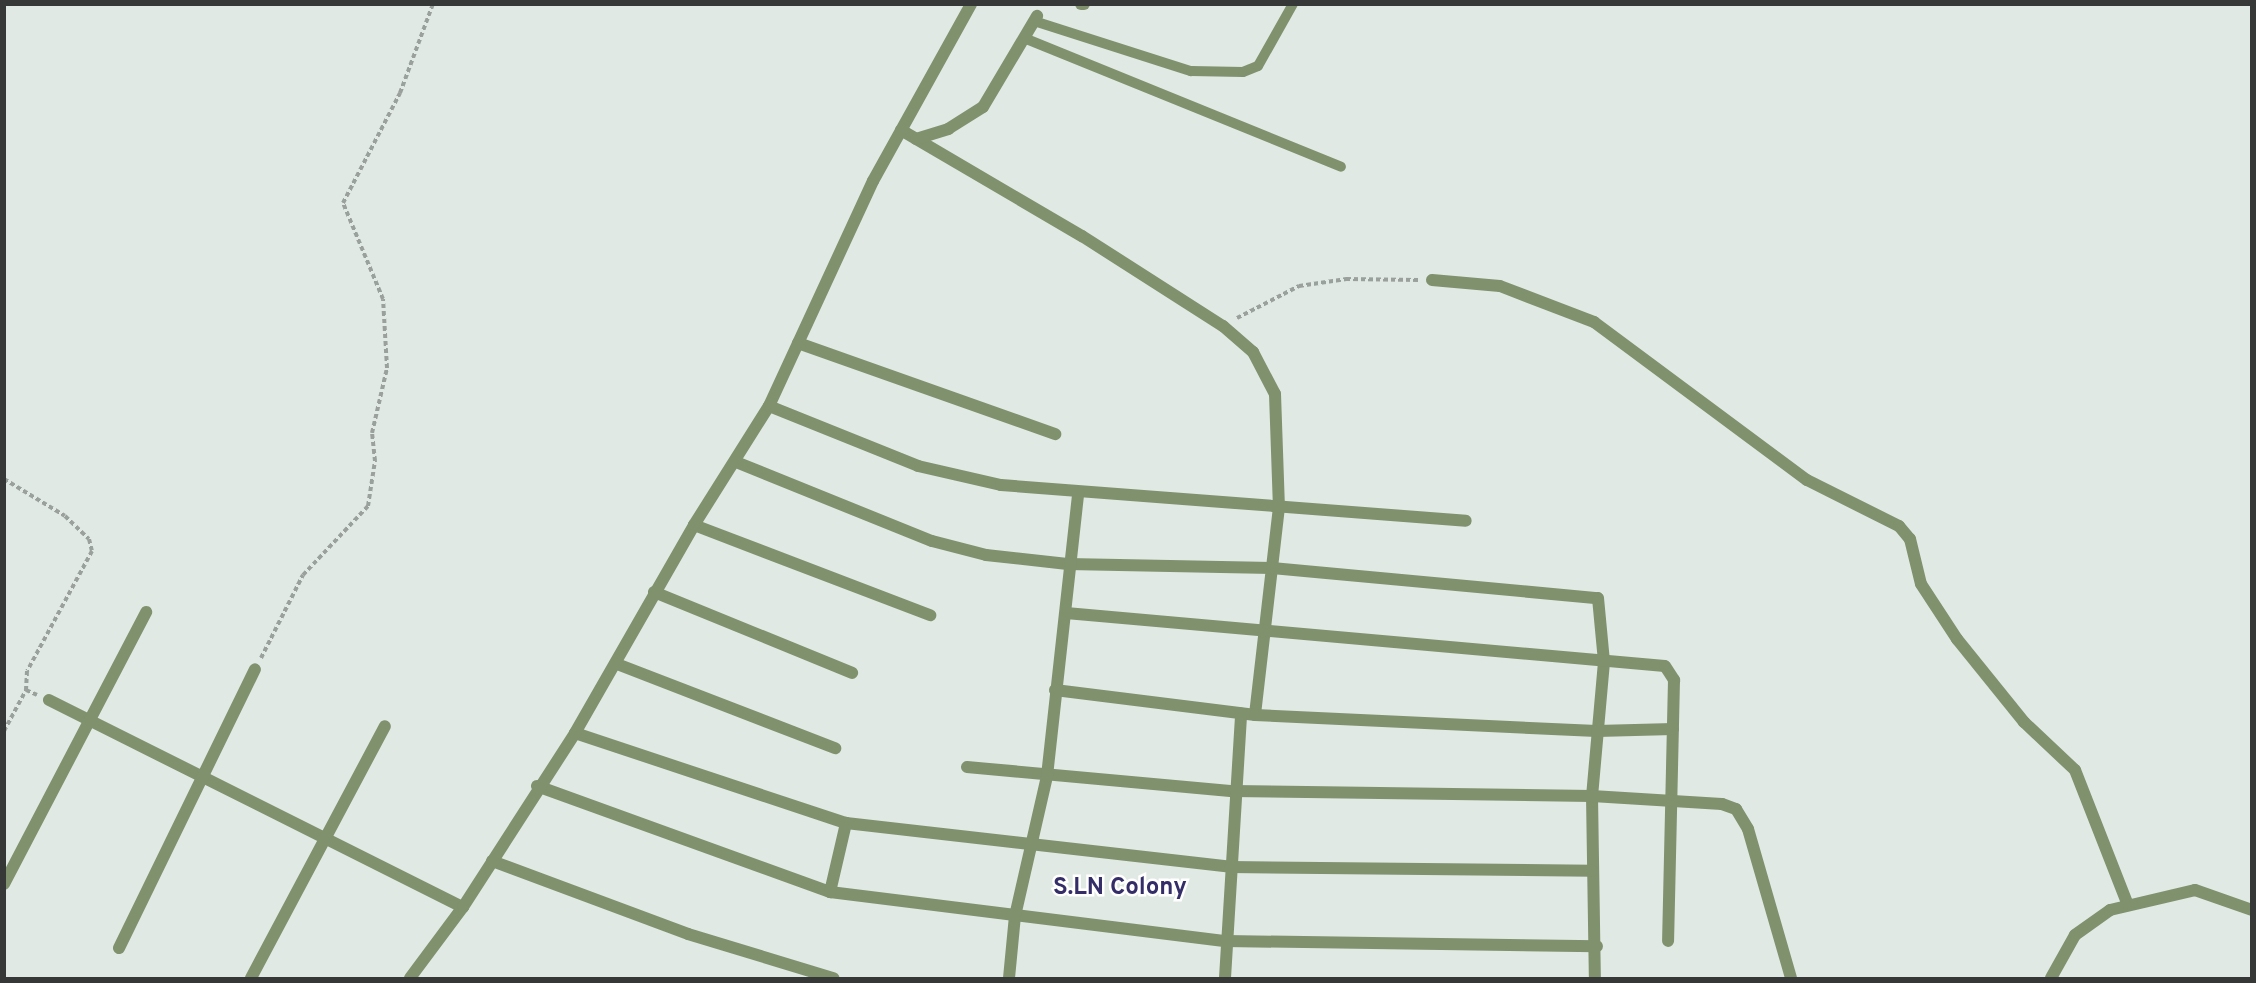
<!DOCTYPE html>
<html>
<head>
<meta charset="utf-8">
<style>
	body { margin:0 }
	#map { position:relative; width:2256px; height:983px; overflow:hidden; background:#e0e9e3; font-family:Overpass,sans-serif }
	div>[style] { position:absolute }
	[style*='--x'] { left:calc(var(--x)*1px); top:calc(var(--y)*1px); width:calc(var(--w)*1px); rotate:calc(var(--a)*1deg) }
	.path>* { height:4px; margin-top:-2px; transform-origin:0; background:repeating-linear-gradient(90deg,#9aa09c 0 4.5px,transparent 0 7.5px) }
	.lane>* { height:10px; margin:-5px; padding:0 5px; transform-origin:5px; border-radius:5px; background:#80916e }
	.street>* { height:12px; margin:-6px; padding:0 6px; transform-origin:6px; border-radius:6px; background:#80916e }
	span { translate:-50% -50%; white-space:nowrap; text-align:center; line-height:1.15; -webkit-text-stroke:5px #fff; paint-order:stroke }
	.quarter-label { font-size:24px; color:#342d68; font-weight:700 }
	.frame { position:absolute; inset:0; border:6px solid #353836; pointer-events:none }
</style>
</head>
<body>
<div id="map">
	<div class="path">
		<div style="--x:1237;--y:318;--w:70;--a:-27.3"></div>
		<div style="--x:1299;--y:286;--w:48;--a:-8.5"></div>
		<div style="--x:1346;--y:279;--w:73;--a:0.8"></div>
		<div style="--x:4;--y:479;--w:71;--a:31.2"></div>
		<div style="--x:65;--y:516;--w:33;--a:44"></div>
		<div style="--x:89;--y:539;--w:12;--a:76"></div>
		<div style="--x:92;--y:551;--w:136;--a:118.4"></div>
		<div style="--x:27;--y:671;--w:19;--a:93"></div>
		<div style="--x:26;--y:690;--w:12;--a:24"></div>
		<div style="--x:261;--y:658;--w:93;--a:-63.2"></div>
		<div style="--x:303;--y:575;--w:95;--a:-46.7"></div>
		<div style="--x:368;--y:506;--w:46;--a:-81.2"></div>
		<div style="--x:375;--y:461;--w:28;--a:-96"></div>
		<div style="--x:372;--y:433;--w:67;--a:-77"></div>
		<div style="--x:387;--y:368;--w:69;--a:-93.3"></div>
		<div style="--x:383;--y:299;--w:104;--a:-112.6"></div>
		<div style="--x:343;--y:203;--w:124;--a:-62.6"></div>
		<div style="--x:400;--y:93;--w:95;--a:-69.7"></div>
		<div style="--x:4;--y:731;--w:47;--a:-61.8"></div>
	</div>
	<div class="lane">
		<div style="--x:1034;--y:21;--w:165;--a:17.7"></div>
		<div style="--x:1191;--y:71;--w:52;--a:1.1"></div>
		<div style="--x:1243;--y:72;--w:16;--a:-22"></div>
		<div style="--x:1258;--y:66;--w:71;--a:-60.6"></div>
		<div style="--x:1024;--y:38;--w:342;--a:22.1"></div>
	</div>
	<div class="street">
		<div style="--x:1081;--y:4;--w:3;--a:0"></div>
		<div style="--x:901;--y:130;--w:210;--a:30.4"></div>
		<div style="--x:1082;--y:236;--w:167;--a:32.6"></div>
		<div style="--x:1223;--y:326;--w:40;--a:41"></div>
		<div style="--x:1253;--y:352;--w:47;--a:62.4"></div>
		<div style="--x:1275;--y:394;--w:113;--a:88"></div>
		<div style="--x:1279;--y:507;--w:209;--a:96.6"></div>
		<div style="--x:916;--y:139;--w:34;--a:-17"></div>
		<div style="--x:948;--y:129;--w:41;--a:-32.2"></div>
		<div style="--x:983;--y:107;--w:106;--a:-59.3"></div>
		<div style="--x:1432;--y:280;--w:68;--a:5"></div>
		<div style="--x:1500;--y:286;--w:101;--a:21"></div>
		<div style="--x:1594;--y:322;--w:265;--a:36.6"></div>
		<div style="--x:1807;--y:480;--w:103;--a:26.6"></div>
		<div style="--x:1899;--y:526;--w:17;--a:50"></div>
		<div style="--x:1910;--y:539;--w:46;--a:76.3"></div>
		<div style="--x:1921;--y:584;--w:66;--a:56.8"></div>
		<div style="--x:1957;--y:639;--w:107;--a:51.1"></div>
		<div style="--x:2024;--y:722;--w:70;--a:43.3"></div>
		<div style="--x:2075;--y:770;--w:145;--a:68.6"></div>
		<div style="--x:798;--y:343;--w:273;--a:19.5"></div>
		<div style="--x:769;--y:406;--w:161;--a:21.9"></div>
		<div style="--x:918;--y:466;--w:85;--a:12.9"></div>
		<div style="--x:1001;--y:485;--w:466;--a:4.4"></div>
		<div style="--x:736;--y:462;--w:211;--a:22"></div>
		<div style="--x:932;--y:541;--w:56;--a:14.5"></div>
		<div style="--x:986;--y:555;--w:82;--a:6.3"></div>
		<div style="--x:1068;--y:564;--w:204;--a:1.1"></div>
		<div style="--x:1272;--y:568;--w:327;--a:5.3"></div>
		<div style="--x:1598;--y:598;--w:64;--a:84.6"></div>
		<div style="--x:1604;--y:662;--w:135;--a:95.1"></div>
		<div style="--x:1592;--y:796;--w:182;--a:89.1"></div>
		<div style="--x:694;--y:525;--w:253;--a:20.9"></div>
		<div style="--x:654;--y:592;--w:214;--a:22.2"></div>
		<div style="--x:1066;--y:613;--w:601;--a:5.06"></div>
		<div style="--x:1665;--y:666;--w:17;--a:57"></div>
		<div style="--x:1674;--y:680;--w:261;--a:91.3"></div>
		<div style="--x:617;--y:664;--w:234;--a:21.1"></div>
		<div style="--x:1055;--y:690;--w:202;--a:7.1"></div>
		<div style="--x:1255;--y:715;--w:342;--a:2.7"></div>
		<div style="--x:1597;--y:731;--w:76;--a:-1.5"></div>
		<div style="--x:49;--y:700;--w:463;--a:26.6"></div>
		<div style="--x:575;--y:733;--w:286;--a:18.4"></div>
		<div style="--x:846;--y:823;--w:387;--a:6.5"></div>
		<div style="--x:1230;--y:867;--w:362;--a:0.6"></div>
		<div style="--x:967;--y:767;--w:267;--a:5.2"></div>
		<div style="--x:1233;--y:791;--w:359;--a:0.8"></div>
		<div style="--x:1592;--y:796;--w:130;--a:3.5"></div>
		<div style="--x:1722;--y:804;--w:15;--a:20"></div>
		<div style="--x:1736;--y:809;--w:23;--a:59"></div>
		<div style="--x:1748;--y:829;--w:155;--a:73.9"></div>
		<div style="--x:537;--y:786;--w:312;--a:19.9"></div>
		<div style="--x:830;--y:892;--w:399;--a:7.1"></div>
		<div style="--x:1226;--y:941;--w:371;--a:0.8"></div>
		<div style="--x:492;--y:861;--w:209;--a:20.4"></div>
		<div style="--x:688;--y:934;--w:152;--a:16.9"></div>
		<div style="--x:4;--y:884;--w:307;--a:-62.4"></div>
		<div style="--x:830;--y:892;--w:71;--a:-76.9"></div>
		<div style="--x:119;--y:948;--w:310;--a:-64"></div>
		<div style="--x:251;--y:978;--w:285;--a:-62"></div>
		<div style="--x:410;--y:978;--w:89;--a:-53.3"></div>
		<div style="--x:463;--y:907;--w:207;--a:-57.2"></div>
		<div style="--x:575;--y:733;--w:240;--a:-60.2"></div>
		<div style="--x:694;--y:525;--w:141;--a:-57.8"></div>
		<div style="--x:769;--y:406;--w:248;--a:-65.2"></div>
		<div style="--x:873;--y:181;--w:202;--a:-61"></div>
		<div style="--x:1009;--y:978;--w:62;--a:-84.5"></div>
		<div style="--x:1015;--y:916;--w:144;--a:-77.1"></div>
		<div style="--x:1047;--y:776;--w:285;--a:-83.7"></div>
		<div style="--x:1225;--y:978;--w:265;--a:-86.5"></div>
		<div style="--x:2051;--y:978;--w:49;--a:-60.8"></div>
		<div style="--x:2075;--y:935;--w:43;--a:-35.5"></div>
		<div style="--x:2110;--y:910;--w:87;--a:-13.2"></div>
		<div style="--x:2195;--y:890;--w:60;--a:19.3"></div>
	</div>
	<div class="quarter-label">
		<span style="left:1120px;top:889px">S.LN Colony</span>
	</div>
	<div class="frame"></div>
</div>
</body>
</html>
